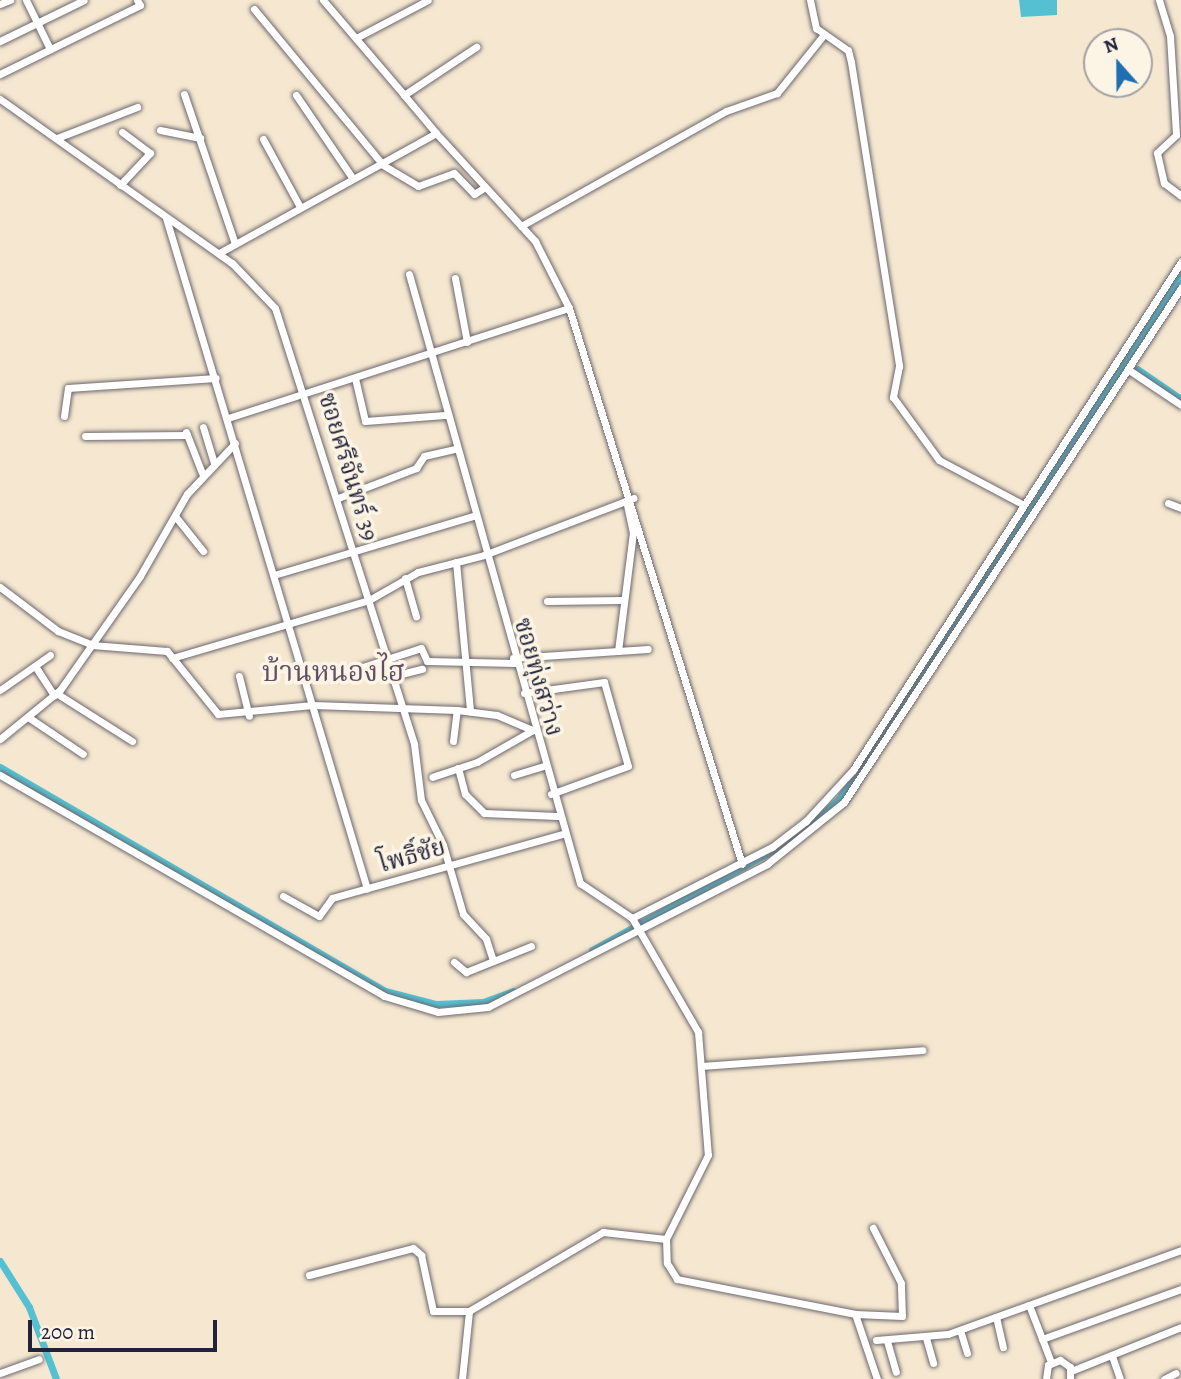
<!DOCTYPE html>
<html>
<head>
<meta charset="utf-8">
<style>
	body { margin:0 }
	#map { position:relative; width:1181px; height:1379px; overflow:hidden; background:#f6e8d0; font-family:Alegreya,"Noto Serif Thai",serif }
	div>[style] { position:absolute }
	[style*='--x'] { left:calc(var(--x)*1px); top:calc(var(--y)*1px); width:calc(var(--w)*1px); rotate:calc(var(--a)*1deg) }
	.water>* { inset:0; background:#55c0d1 }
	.canal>* { height:7px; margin:-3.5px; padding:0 3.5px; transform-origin:3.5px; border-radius:3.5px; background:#55c0d1 }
	.roads { filter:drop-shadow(0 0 2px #6c676f) drop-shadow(0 0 2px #6c676f) }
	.minor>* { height:7px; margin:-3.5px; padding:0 3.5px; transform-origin:3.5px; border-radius:3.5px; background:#fff }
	span { translate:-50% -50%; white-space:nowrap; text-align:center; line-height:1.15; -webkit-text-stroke:7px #fcf5e5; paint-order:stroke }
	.street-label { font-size:24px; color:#22223b }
	.quarter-label { font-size:28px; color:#634d67 }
	.north { position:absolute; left:1083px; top:28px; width:70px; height:70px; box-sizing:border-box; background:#fcf5e5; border:2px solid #a5a1a1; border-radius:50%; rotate:339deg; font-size:19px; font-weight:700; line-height:28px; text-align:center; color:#22223b }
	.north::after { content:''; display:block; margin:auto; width:24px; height:32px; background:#1f6fb2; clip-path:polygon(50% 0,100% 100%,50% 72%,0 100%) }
	.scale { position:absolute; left:28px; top:1320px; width:189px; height:32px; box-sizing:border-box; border:4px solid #22223b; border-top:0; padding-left:9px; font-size:21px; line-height:24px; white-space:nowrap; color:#22223b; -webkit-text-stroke:5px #fcf5e5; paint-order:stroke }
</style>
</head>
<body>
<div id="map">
	<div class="water">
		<div style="clip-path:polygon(1019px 0,1057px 0,1057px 15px,1021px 17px)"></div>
	</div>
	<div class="canal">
		<div style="--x:1137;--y:369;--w:53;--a:34.3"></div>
		<div style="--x:0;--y:767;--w:445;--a:30.2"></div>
		<div style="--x:385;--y:991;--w:53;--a:14.3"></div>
		<div style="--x:436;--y:1004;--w:47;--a:-2.4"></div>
		<div style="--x:483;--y:1002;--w:32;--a:-20"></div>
		<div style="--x:807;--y:828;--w:43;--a:-42.2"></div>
		<div style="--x:839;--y:799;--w:626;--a:-56.87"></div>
		<div style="--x:592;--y:950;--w:232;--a:-28.9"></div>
		<div style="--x:0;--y:1261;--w:54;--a:57.8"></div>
		<div style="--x:29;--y:1307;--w:77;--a:69.4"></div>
	</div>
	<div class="roads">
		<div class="minor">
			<div style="--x:26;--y:0;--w:55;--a:63.9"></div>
			<div style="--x:323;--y:0;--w:125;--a:49.5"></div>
			<div style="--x:810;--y:0;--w:29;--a:78"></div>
			<div style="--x:816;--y:28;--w:39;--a:35"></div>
			<div style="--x:848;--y:50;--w:12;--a:76"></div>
			<div style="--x:851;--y:62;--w:308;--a:81"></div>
			<div style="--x:899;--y:366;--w:32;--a:101"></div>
			<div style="--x:893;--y:397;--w:78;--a:53.9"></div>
			<div style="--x:939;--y:460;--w:94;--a:27.9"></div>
			<div style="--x:1159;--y:0;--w:38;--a:73"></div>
			<div style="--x:1170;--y:36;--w:99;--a:86.5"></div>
			<div style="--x:1176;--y:135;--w:26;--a:137"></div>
			<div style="--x:1157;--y:153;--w:31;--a:77"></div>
			<div style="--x:1164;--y:183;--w:21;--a:37"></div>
			<div style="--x:0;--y:4;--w:11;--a:-22"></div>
			<div style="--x:254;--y:9;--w:202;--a:50.4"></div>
			<div style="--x:383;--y:165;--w:41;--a:31"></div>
			<div style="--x:418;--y:186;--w:38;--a:-20"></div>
			<div style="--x:454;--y:173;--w:29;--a:46"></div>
			<div style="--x:474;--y:194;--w:9;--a:-32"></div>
			<div style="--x:356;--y:38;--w:81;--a:-27.8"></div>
			<div style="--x:0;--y:41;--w:93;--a:-26"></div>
			<div style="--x:0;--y:74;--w:156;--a:-26.2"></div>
			<div style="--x:140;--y:5;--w:6;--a:-121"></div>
			<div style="--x:184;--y:94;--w:158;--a:71.2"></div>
			<div style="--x:296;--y:95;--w:98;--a:55.8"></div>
			<div style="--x:0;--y:99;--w:284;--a:35.3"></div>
			<div style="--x:232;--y:263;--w:62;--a:46.3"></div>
			<div style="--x:275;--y:308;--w:458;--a:72.3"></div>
			<div style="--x:414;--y:744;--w:56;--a:82.9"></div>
			<div style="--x:421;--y:800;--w:50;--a:63.9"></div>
			<div style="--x:443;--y:845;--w:72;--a:73.8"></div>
			<div style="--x:463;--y:914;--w:34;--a:47"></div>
			<div style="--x:486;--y:939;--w:23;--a:72"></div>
			<div style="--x:160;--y:130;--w:41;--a:11.3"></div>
			<div style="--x:436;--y:133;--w:50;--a:-130.1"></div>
			<div style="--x:404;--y:95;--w:87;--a:-33.7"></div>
			<div style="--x:57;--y:138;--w:86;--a:-21.2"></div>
			<div style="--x:263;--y:139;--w:75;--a:61.4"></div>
			<div style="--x:120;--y:185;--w:44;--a:-46.8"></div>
			<div style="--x:150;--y:153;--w:35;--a:-143"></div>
			<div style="--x:166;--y:218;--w:700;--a:73.32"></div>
			<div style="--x:521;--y:226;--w:235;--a:-29.3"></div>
			<div style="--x:726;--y:111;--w:54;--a:-19.4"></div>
			<div style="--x:777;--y:93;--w:72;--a:-51.2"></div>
			<div style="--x:219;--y:253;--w:248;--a:-28.9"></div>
			<div style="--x:436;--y:133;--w:147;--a:47.5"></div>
			<div style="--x:535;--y:241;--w:75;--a:63.1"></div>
			<div style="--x:409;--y:274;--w:633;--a:74.32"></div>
			<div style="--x:580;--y:883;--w:63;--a:33.9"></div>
			<div style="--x:632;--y:918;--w:132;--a:59.9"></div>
			<div style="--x:698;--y:1032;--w:123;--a:85.4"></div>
			<div style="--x:708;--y:1155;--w:94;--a:116.6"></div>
			<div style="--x:666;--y:1239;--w:24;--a:88"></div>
			<div style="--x:667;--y:1263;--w:19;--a:58"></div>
			<div style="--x:677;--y:1279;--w:181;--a:11.1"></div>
			<div style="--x:855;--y:1314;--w:69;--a:71.3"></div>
			<div style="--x:455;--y:278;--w:65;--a:79.4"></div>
			<div style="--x:1129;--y:370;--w:63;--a:33.9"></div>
			<div style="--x:355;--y:378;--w:44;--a:76.9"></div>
			<div style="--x:365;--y:421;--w:80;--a:-4.3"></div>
			<div style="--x:64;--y:416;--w:28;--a:-82"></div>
			<div style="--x:68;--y:388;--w:148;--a:-3.9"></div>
			<div style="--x:228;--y:418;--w:358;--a:-17.9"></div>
			<div style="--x:569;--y:308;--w:582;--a:72.72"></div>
			<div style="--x:203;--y:427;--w:37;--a:73"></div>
			<div style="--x:186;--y:432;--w:44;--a:68.7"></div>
			<div style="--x:85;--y:436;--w:102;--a:-0.6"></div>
			<div style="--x:338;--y:498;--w:84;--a:-21"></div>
			<div style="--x:416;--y:468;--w:14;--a:-56"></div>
			<div style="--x:424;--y:456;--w:32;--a:-13"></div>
			<div style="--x:1168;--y:503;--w:14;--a:21"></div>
			<div style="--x:175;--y:516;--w:45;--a:51.3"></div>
			<div style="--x:456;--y:562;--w:150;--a:84.6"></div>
			<div style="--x:274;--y:575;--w:208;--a:-16.5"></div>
			<div style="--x:405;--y:578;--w:40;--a:74"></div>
			<div style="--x:0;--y:587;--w:73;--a:37.2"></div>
			<div style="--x:58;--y:631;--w:37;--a:22"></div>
			<div style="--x:92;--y:645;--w:75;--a:4.6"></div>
			<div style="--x:167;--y:651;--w:81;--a:51"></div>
			<div style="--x:218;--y:714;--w:95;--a:-5.4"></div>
			<div style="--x:313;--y:705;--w:144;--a:2"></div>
			<div style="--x:457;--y:710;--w:40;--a:7.1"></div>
			<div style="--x:497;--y:715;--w:39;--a:23"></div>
			<div style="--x:533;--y:730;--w:64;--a:150.3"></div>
			<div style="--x:477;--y:762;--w:47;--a:161.6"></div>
			<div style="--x:547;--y:601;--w:75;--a:-0.8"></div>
			<div style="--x:618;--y:651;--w:119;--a:-82.8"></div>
			<div style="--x:633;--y:533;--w:33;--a:-102"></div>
			<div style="--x:172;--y:658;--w:205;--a:-16.4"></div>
			<div style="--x:369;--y:600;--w:56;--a:-29.7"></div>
			<div style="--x:418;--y:572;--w:68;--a:-14.4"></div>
			<div style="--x:484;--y:555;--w:160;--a:-20.9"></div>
			<div style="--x:513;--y:658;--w:135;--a:-3.8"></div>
			<div style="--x:35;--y:666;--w:35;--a:57"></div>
			<div style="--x:239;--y:676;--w:41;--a:76"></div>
			<div style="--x:335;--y:676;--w:90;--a:-18"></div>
			<div style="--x:421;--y:648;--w:14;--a:65"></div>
			<div style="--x:427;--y:661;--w:88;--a:1.3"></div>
			<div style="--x:393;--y:676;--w:30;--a:-14"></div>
			<div style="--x:0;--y:690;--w:61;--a:-35"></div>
			<div style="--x:56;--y:693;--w:90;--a:32.3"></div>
			<div style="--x:524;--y:693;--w:81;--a:-7.8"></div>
			<div style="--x:604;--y:682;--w:87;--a:74.1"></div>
			<div style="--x:628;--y:766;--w:82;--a:160"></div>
			<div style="--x:28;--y:717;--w:66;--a:33.9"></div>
			<div style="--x:0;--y:739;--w:77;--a:-39.2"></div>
			<div style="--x:60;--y:690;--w:139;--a:-54.9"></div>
			<div style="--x:140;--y:576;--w:95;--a:-60.2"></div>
			<div style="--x:187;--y:494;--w:70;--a:-46.7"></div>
			<div style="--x:453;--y:741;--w:31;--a:-83"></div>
			<div style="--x:458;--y:768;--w:27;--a:75"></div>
			<div style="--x:465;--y:794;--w:27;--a:45"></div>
			<div style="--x:484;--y:813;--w:73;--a:2.4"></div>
			<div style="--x:0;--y:775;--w:443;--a:29.9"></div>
			<div style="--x:384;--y:996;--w:56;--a:16.5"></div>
			<div style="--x:438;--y:1012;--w:50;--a:-5.7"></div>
			<div style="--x:488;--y:1007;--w:314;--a:-27.1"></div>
			<div style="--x:767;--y:864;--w:99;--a:-38.8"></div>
			<div style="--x:844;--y:802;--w:615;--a:-56.75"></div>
			<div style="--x:514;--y:775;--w:30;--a:-17"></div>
			<div style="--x:283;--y:896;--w:41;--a:29.1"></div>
			<div style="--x:319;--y:916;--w:22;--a:-54"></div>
			<div style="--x:332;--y:898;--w:239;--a:-15.5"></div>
			<div style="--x:632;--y:918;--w:157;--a:-26.9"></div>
			<div style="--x:772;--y:847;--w:43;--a:-37.4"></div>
			<div style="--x:806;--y:821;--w:69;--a:-47.3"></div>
			<div style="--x:853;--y:770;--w:605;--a:-57.15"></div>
			<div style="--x:454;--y:962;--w:16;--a:40"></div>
			<div style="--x:466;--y:972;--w:70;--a:-21.8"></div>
			<div style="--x:701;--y:1066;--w:222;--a:-4.1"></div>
			<div style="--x:309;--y:1275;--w:107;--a:-14.6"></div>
			<div style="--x:413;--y:1248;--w:11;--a:41"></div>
			<div style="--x:421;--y:1255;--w:57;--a:77.9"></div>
			<div style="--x:433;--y:1311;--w:36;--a:0"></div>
			<div style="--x:1029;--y:1305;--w:61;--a:68.9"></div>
			<div style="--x:855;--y:1314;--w:47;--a:2.4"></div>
			<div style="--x:902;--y:1316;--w:33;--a:-92"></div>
			<div style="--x:901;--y:1283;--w:62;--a:-117"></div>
			<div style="--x:996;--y:1317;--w:31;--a:77"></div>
			<div style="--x:960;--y:1330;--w:24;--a:73"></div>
			<div style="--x:926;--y:1338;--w:26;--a:74"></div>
			<div style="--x:1042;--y:1339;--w:148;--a:-19.8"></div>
			<div style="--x:876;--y:1340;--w:72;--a:-4.8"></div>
			<div style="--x:948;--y:1334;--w:248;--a:-19.8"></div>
			<div style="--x:887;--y:1341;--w:32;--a:74"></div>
			<div style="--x:1112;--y:1356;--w:24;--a:71"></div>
			<div style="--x:1071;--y:1371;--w:118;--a:-21.8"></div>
			<div style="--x:0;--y:1373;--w:41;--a:-19.7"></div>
			<div style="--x:462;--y:1379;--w:68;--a:-84.1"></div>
			<div style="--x:469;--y:1311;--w:156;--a:-30.5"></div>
			<div style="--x:603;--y:1232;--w:63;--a:6.3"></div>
			<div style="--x:1046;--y:1379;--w:14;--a:-82"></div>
			<div style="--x:1048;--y:1365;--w:13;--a:-23"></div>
			<div style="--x:1060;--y:1360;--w:12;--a:35"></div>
			<div style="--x:1070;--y:1367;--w:12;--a:90"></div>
			<div style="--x:1164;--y:1379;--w:13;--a:-27"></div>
		</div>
	</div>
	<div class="street-label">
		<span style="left:348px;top:467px;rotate:73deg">ซอยศรีจันทร์ 39</span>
		<span style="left:538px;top:677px;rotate:74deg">ซอยทุ่งสว่าง</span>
		<span style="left:412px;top:856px;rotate:-16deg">โพธิ์ชัย</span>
	</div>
	<div class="quarter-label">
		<span style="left:333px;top:672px">บ้านหนองไฮ</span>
	</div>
	<div class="north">N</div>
	<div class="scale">200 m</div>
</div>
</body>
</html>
